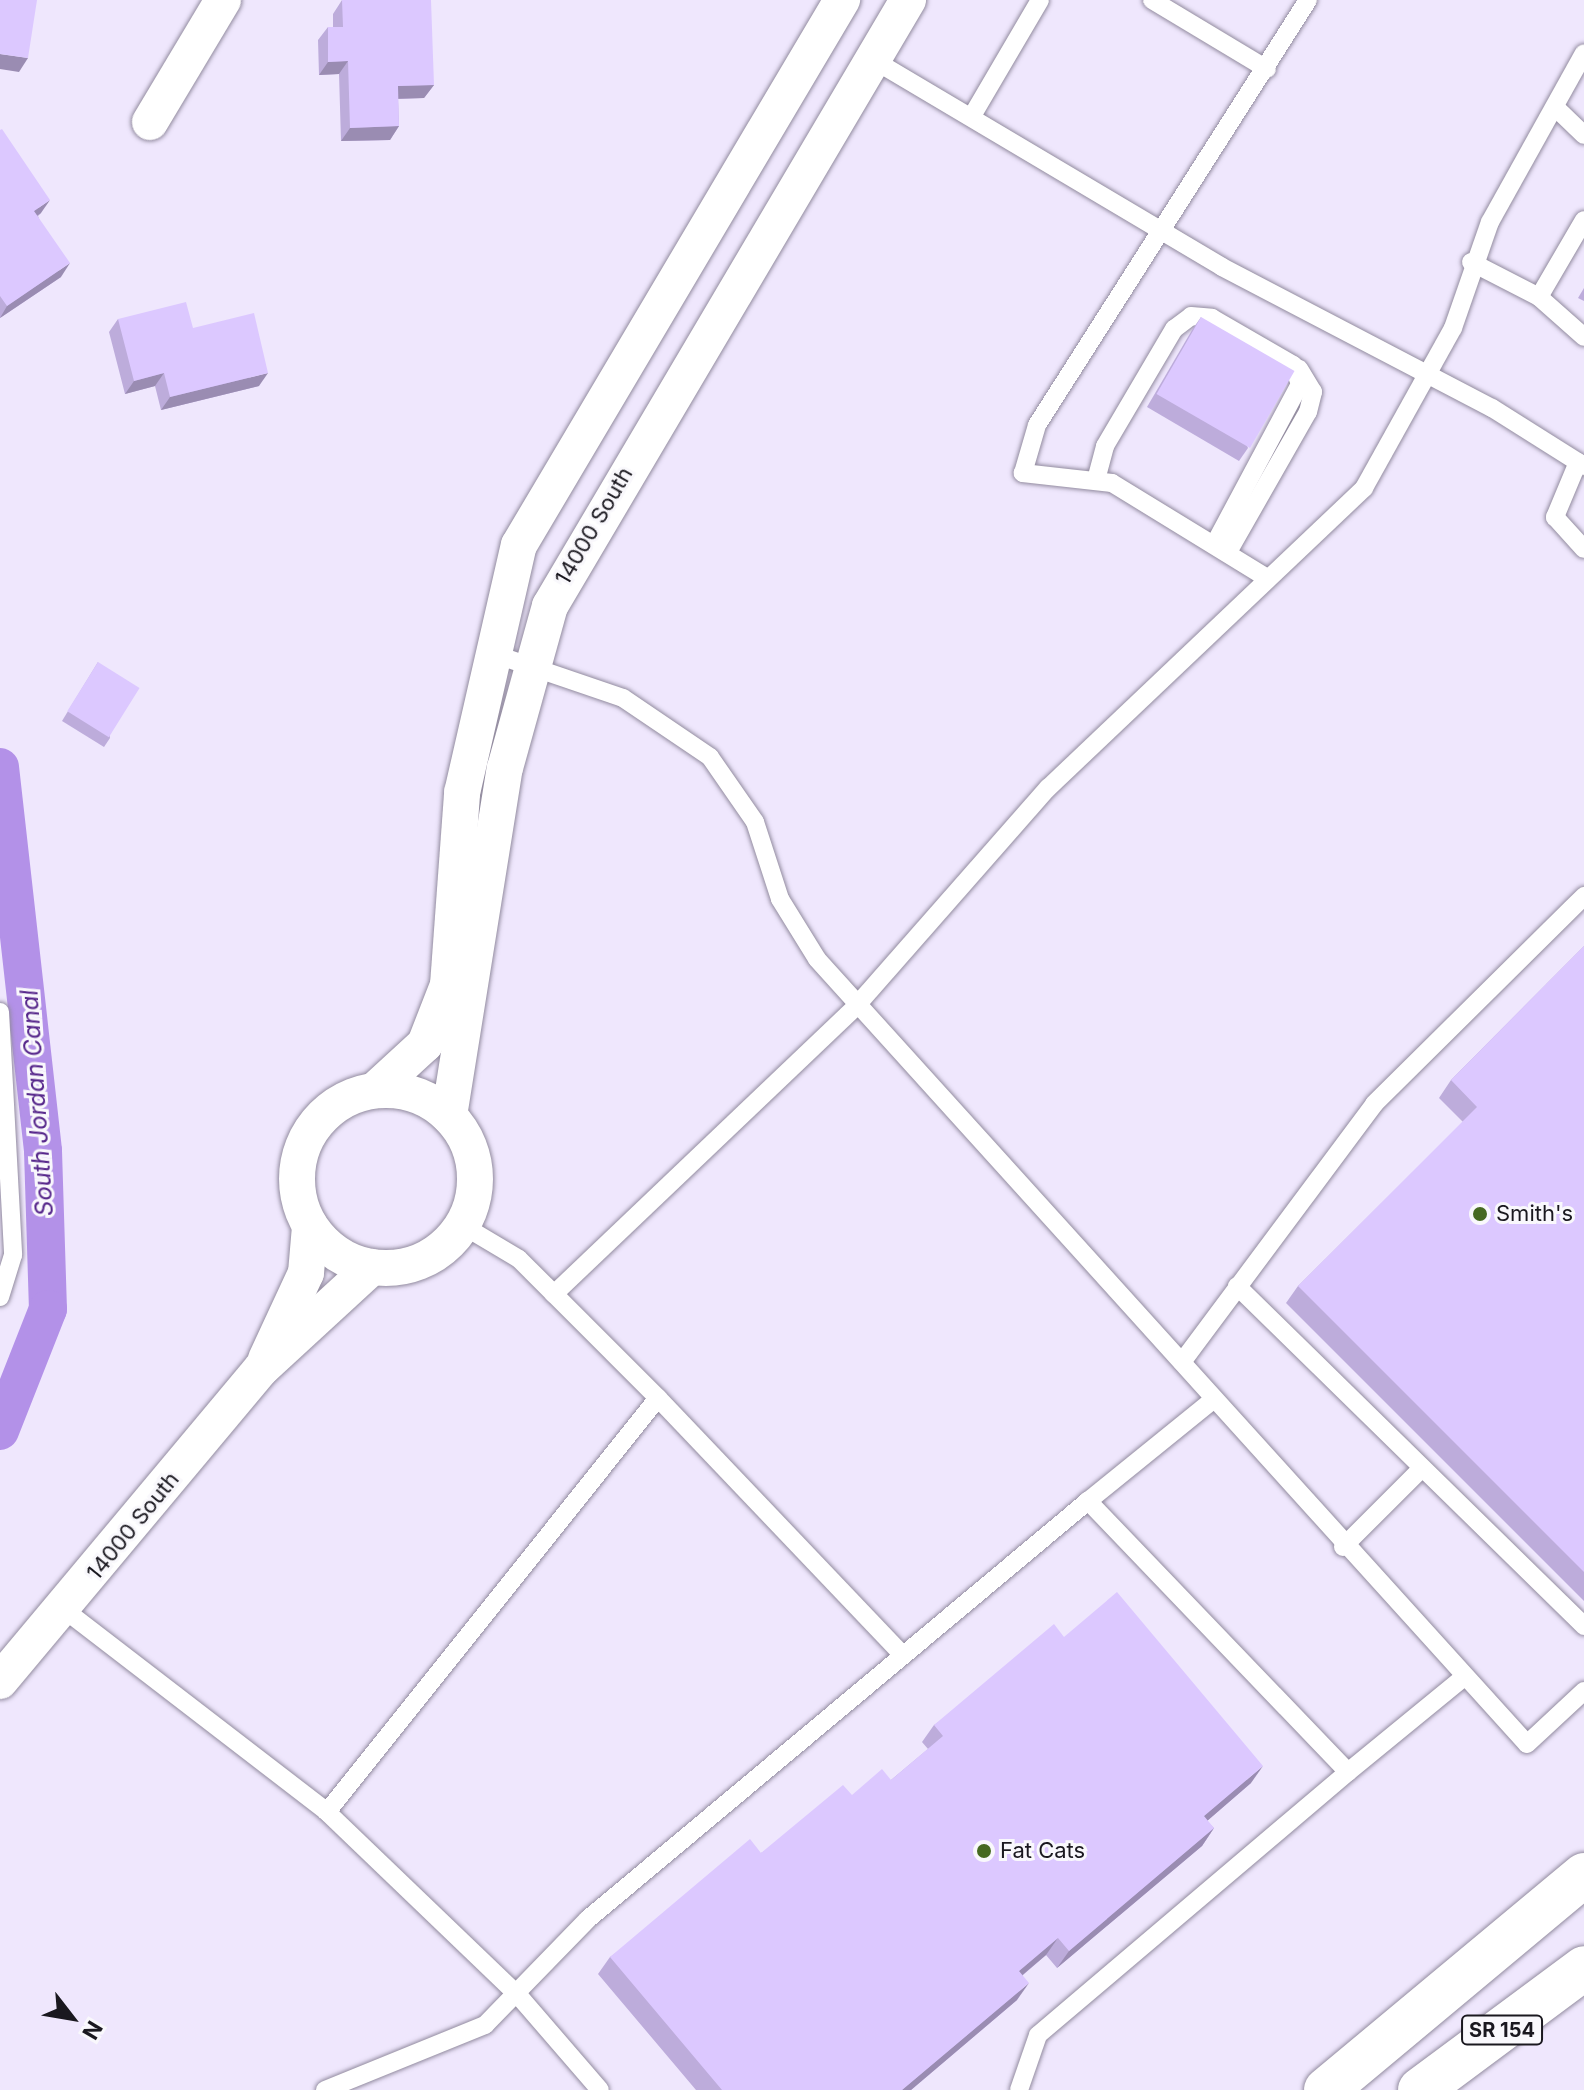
<!DOCTYPE html>
<html>
<head>
<meta charset="utf-8">
<style>
	body { margin:0 }
	#map { position:relative; width:1584px; height:2090px; overflow:hidden; background:#efe7fd; font-family:Inter,sans-serif }
	div>[style] { position:absolute }
	[style*='--x'] { left:calc(var(--x)*1px); top:calc(var(--y)*1px); width:calc(var(--w)*1px); rotate:calc(var(--a)*1deg) }
	.canal>* { height:38px; margin:-19px; padding:0 19px; transform-origin:19px; border-radius:19px; background:#b391e8 }
	.roads { filter:drop-shadow(0 0 2px #928b9f) drop-shadow(0 0 2px #928b9f) }
	.service>* { height:18px; margin:-9px; padding:0 9px; transform-origin:9px; border-radius:9px; background:#fff }
	.minor>* { height:36px; margin:-18px; padding:0 18px; transform-origin:18px; border-radius:18px; background:#fff }
	.minor>.ring { margin:-18px; padding:0; box-sizing:content-box; background:none; border:36px solid #fff; border-radius:50% }
	.motorway>* { height:44px; margin:-22px; padding:0 22px; transform-origin:22px; border-radius:22px; background:#fff }
	.wall>* { inset:0; background:#bdacdb }
	.shaded-wall>* { inset:0; background:#9a8cb2 }
	.building>* { inset:0; background:#dcc8ff; transform-origin:0 0 }
	.dots>* { width:22px; height:22px; translate:-50% -50%; box-sizing:border-box; border:4px solid #f9f8fc; border-radius:50% }
	span { translate:-50% -50%; white-space:nowrap; text-align:center; line-height:1.15; -webkit-text-stroke:6px #f9f8fc; paint-order:stroke }
	.shield-label span { padding:2px 6px; background:#f9f8fc; border:2px solid; border-radius:6px; -webkit-text-stroke-width:0 }
	.shield-label { font-size:20px; color:#1a181f; font-weight:700 }
	.street-label { font-size:22px; color:#1a181f }
	.poi-label { font-size:22px; color:#1a181f }
	.left { translate:0 -50%; text-align:left }
	.water-label { font-size:24px; color:#55258a; font-style:italic }
	.north { position:absolute; left:32px; top:1978px; width:80px; height:80px; -webkit-text-stroke:6px #f9f8fc; paint-order:stroke; rotate:121deg; font-size:22px; font-weight:700; line-height:32px; text-align:center; color:#1a181f }
	.north::after { content:''; display:block; margin:auto; width:28px; height:36px; background:#1a181f; clip-path:polygon(50% 0,100% 100%,50% 72%,0 100%) }
</style>
</head>
<body>
<div id="map">
	<div class="canal">
		<div style="--x:0;--y:767;--w:386;--a:83.6"></div>
		<div style="--x:43;--y:1151;--w:158;--a:88.2"></div>
		<div style="--x:48;--y:1309;--w:131;--a:111.5"></div>
	</div>
	<div class="roads">
		<div class="service">
			<div style="--x:1152;--y:0;--w:134;--a:31"></div>
			<div style="--x:872;--y:59;--w:407;--a:30.7"></div>
			<div style="--x:1222;--y:267;--w:305;--a:27.6"></div>
			<div style="--x:1492;--y:408;--w:109;--a:32.2"></div>
			<div style="--x:1555;--y:107;--w:40;--a:44"></div>
			<div style="--x:972;--y:116;--w:134;--a:-59.6"></div>
			<div style="--x:1471;--y:262;--w:76;--a:27.2"></div>
			<div style="--x:1539;--y:297;--w:89;--a:-59.7"></div>
			<div style="--x:1539;--y:297;--w:60;--a:41.6"></div>
			<div style="--x:1578;--y:462;--w:60;--a:112.7"></div>
			<div style="--x:1555;--y:517;--w:43;--a:47.8"></div>
			<div style="--x:1096;--y:480;--w:35;--a:-75"></div>
			<div style="--x:1105;--y:446;--w:136;--a:-59.5"></div>
			<div style="--x:1174;--y:329;--w:21;--a:-37"></div>
			<div style="--x:1191;--y:316;--w:21;--a:5"></div>
			<div style="--x:1212;--y:318;--w:94;--a:30.1"></div>
			<div style="--x:1293;--y:365;--w:20;--a:70"></div>
			<div style="--x:1300;--y:384;--w:180;--a:118.1"></div>
			<div style="--x:1228;--y:552;--w:161;--a:-60.3"></div>
			<div style="--x:1308;--y:412;--w:21;--a:-76"></div>
			<div style="--x:1313;--y:392;--w:27;--a:-121"></div>
			<div style="--x:1267;--y:578;--w:182;--a:-148.5"></div>
			<div style="--x:1112;--y:483;--w:90;--a:-173.6"></div>
			<div style="--x:1023;--y:473;--w:50;--a:-73.7"></div>
			<div style="--x:1037;--y:425;--w:504;--a:-57.48"></div>
			<div style="--x:491;--y:653;--w:139;--a:18.8"></div>
			<div style="--x:623;--y:698;--w:105;--a:34.1"></div>
			<div style="--x:710;--y:757;--w:79;--a:55.3"></div>
			<div style="--x:755;--y:822;--w:81;--a:72"></div>
			<div style="--x:780;--y:899;--w:70;--a:58.3"></div>
			<div style="--x:817;--y:959;--w:1058;--a:47.87"></div>
			<div style="--x:1527;--y:1744;--w:78;--a:-42.9"></div>
			<div style="--x:0;--y:1012;--w:243;--a:86.9"></div>
			<div style="--x:13;--y:1255;--w:44;--a:107.2"></div>
			<div style="--x:462;--y:1225;--w:66;--a:30.8"></div>
			<div style="--x:519;--y:1259;--w:49;--a:45"></div>
			<div style="--x:554;--y:1294;--w:420;--a:-43.6"></div>
			<div style="--x:858;--y:1004;--w:288;--a:-48.7"></div>
			<div style="--x:1048;--y:788;--w:436;--a:-43.5"></div>
			<div style="--x:1364;--y:488;--w:183;--a:-60.9"></div>
			<div style="--x:1453;--y:328;--w:112;--a:-70.8"></div>
			<div style="--x:1490;--y:222;--w:193;--a:-60.9"></div>
			<div style="--x:1237;--y:1286;--w:486;--a:44.4"></div>
			<div style="--x:1182;--y:1362;--w:322;--a:-53.3"></div>
			<div style="--x:1374;--y:1104;--w:296;--a:-44.7"></div>
			<div style="--x:658;--y:1398;--w:355;--a:46.4"></div>
			<div style="--x:1343;--y:1547;--w:106;--a:-45"></div>
			<div style="--x:65;--y:1610;--w:331;--a:37.6"></div>
			<div style="--x:327;--y:1812;--w:265;--a:43.8"></div>
			<div style="--x:518;--y:1995;--w:125;--a:49.2"></div>
			<div style="--x:1348;--y:1772;--w:150;--a:-39.3"></div>
			<div style="--x:327;--y:1812;--w:530;--a:-51.36"></div>
			<div style="--x:658;--y:1398;--w:147;--a:-135"></div>
			<div style="--x:325;--y:2090;--w:173;--a:-22.1"></div>
			<div style="--x:485;--y:2025;--w:148;--a:-45.8"></div>
			<div style="--x:588;--y:1919;--w:652;--a:-39.9"></div>
			<div style="--x:1019;--y:2090;--w:58;--a:-70.9"></div>
			<div style="--x:1038;--y:2035;--w:407;--a:-40.3"></div>
			<div style="--x:1348;--y:1772;--w:376;--a:-133.8"></div>
			<div style="--x:1088;--y:1501;--w:162;--a:-39"></div>
		</div>
		<div class="minor">
			<div style="--x:150;--y:122;--w:142;--a:-59.1"></div>
			<div style="--x:375;--y:1090;--w:68;--a:-42.6"></div>
			<div style="--x:425;--y:1044;--w:63;--a:-68.7"></div>
			<div style="--x:448;--y:985;--w:193;--a:-85.8"></div>
			<div style="--x:462;--y:793;--w:254;--a:-77.1"></div>
			<div style="--x:519;--y:545;--w:634;--a:-59.35"></div>
			<div class="ring" style="left:297px;top:1090px;width:142px;height:142px"></div>
			<div style="--x:449;--y:1116;--w:352;--a:-80.9"></div>
			<div style="--x:505;--y:768;--w:168;--a:-74.5"></div>
			<div style="--x:550;--y:606;--w:704;--a:-59.43"></div>
			<div style="--x:266;--y:1359;--w:95;--a:-65.1"></div>
			<div style="--x:306;--y:1273;--w:47;--a:-85.1"></div>
			<div style="--x:0;--y:1681;--w:408;--a:-50.1"></div>
			<div style="--x:262;--y:1368;--w:149;--a:-42.6"></div>
		</div>
		<div class="motorway">
			<div style="--x:1326;--y:2090;--w:336;--a:-39.8"></div>
			<div style="--x:1420;--y:2090;--w:204;--a:-36.6"></div>
		</div>
	</div>
	<div class="wall">
		<div style="clip-path:polygon(342px 0,434px 85px,424px 98px,398px 99px,399px 126px,390px 140px,341px 141px,339px 74px,319px 75px,318px 40px,328px 27px,333px 27px,333px 14px)"></div>
		<div style="clip-path:polygon(0 130px,41px 213px,38px 216px,61px 277px,0 318px)"></div>
		<div style="clip-path:polygon(1584px 288px,1584px 301px,1578px 298px)"></div>
		<div style="clip-path:polygon(1201px 317px,1248px 448px,1239px 461px,1147px 407px,1192px 330px)"></div>
		<div style="clip-path:polygon(118px 319px,193px 328px,259px 386px,161px 410px,155px 386px,125px 394px,109px 332px)"></div>
		<div style="clip-path:polygon(98px 662px,110px 738px,104px 747px,62px 721px)"></div>
		<div style="clip-path:polygon(1584px 946px,1584px 1601px,1286px 1303px,1298px 1286px,1463px 1122px,1439px 1098px,1451px 1080px)"></div>
		<div style="clip-path:polygon(1064px 1637px,1251px 1783px,1207px 1821px,1214px 1828px,1202px 1846px,1057px 1968px,1046px 1955px,1023px 1975px,1017px 2000px,911px 2090px,696px 2090px,598px 1974px,610px 1957px,761px 1853px,891px 1780px,928px 1749px,922px 1742px,934px 1725px)"></div>
	</div>
	<div class="shaded-wall">
		<div style="clip-path:polygon(0 54px,28px 58px,19px 72px,0 69px)"></div>
		<div style="clip-path:polygon(348px 61px,339px 74px,319px 75px,328px 62px)"></div>
		<div style="clip-path:polygon(434px 85px,424px 98px,388px 99px,398px 86px)"></div>
		<div style="clip-path:polygon(399px 126px,390px 140px,341px 141px,350px 128px)"></div>
		<div style="clip-path:polygon(50px 200px,41px 213px,25px 224px,34px 211px)"></div>
		<div style="clip-path:polygon(70px 263px,61px 277px,0 318px,7px 306px)"></div>
		<div style="clip-path:polygon(164px 373px,155px 386px,125px 394px,134px 381px)"></div>
		<div style="clip-path:polygon(268px 373px,259px 386px,161px 410px,170px 397px)"></div>
		<div style="clip-path:polygon(1263px 1766px,1251px 1783px,1192px 1834px,1204px 1816px)"></div>
		<div style="clip-path:polygon(1214px 1828px,1202px 1846px,1057px 1968px,1069px 1951px)"></div>
		<div style="clip-path:polygon(1058px 1938px,1046px 1955px,1007px 1988px,1019px 1971px)"></div>
		<div style="clip-path:polygon(1029px 1983px,1017px 2000px,911px 2090px,902px 2090px)"></div>
	</div>
	<div class="building">
		<div style="clip-path:polygon(0 0,37px 0,28px 58px,0 54px)"></div>
		<div style="clip-path:polygon(342px 0,431px 0,434px 85px,398px 86px,399px 126px,350px 128px,348px 61px,328px 62px,328px 27px,343px 27px)"></div>
		<div style="clip-path:polygon(2px 129px,50px 200px,34px 211px,70px 263px,7px 306px,0 296px,0 130px)"></div>
		<div style="clip-path:polygon(186px 302px,193px 328px,254px 313px,268px 373px,170px 397px,164px 373px,134px 381px,118px 319px)"></div>
		<div style="left:1201px;top:317px;width:108px;height:89px;rotate:30deg"></div>
		<div style="left:98px;top:662px;width:49px;height:58px;rotate:32deg"></div>
		<div style="clip-path:polygon(1584px 946px,1584px 1572px,1298px 1286px,1477px 1107px,1451px 1080px)"></div>
		<div style="clip-path:polygon(1117px 1592px,1263px 1766px,1204px 1816px,1214px 1828px,1069px 1951px,1058px 1938px,1019px 1971px,1029px 1983px,902px 2090px,722px 2090px,610px 1957px,750px 1839px,761px 1853px,843px 1785px,852px 1795px,882px 1769px,891px 1780px,943px 1736px,934px 1725px,1054px 1624px,1064px 1637px)"></div>
	</div>
	<div class="dots">
		<div style="left:1480px;top:1214px;background:#466921"></div>
		<div style="left:984px;top:1851px;background:#466921"></div>
	</div>
	<div class="shield-label">
		<span style="left:1502px;top:2030px">SR 154</span>
	</div>
	<div class="street-label">
		<span style="left:594px;top:526px;rotate:-60deg">14000 South</span>
		<span style="left:133px;top:1526px;rotate:-51deg">14000 South</span>
	</div>
	<div class="poi-label">
		<span class="left" style="left:1496px;top:1214px">Smith's</span>
		<span class="left" style="left:1000px;top:1851px">Fat Cats</span>
	</div>
	<div class="water-label">
		<span style="left:37px;top:1103px;rotate:-94deg">South Jordan Canal</span>
	</div>
	<div class="north">N</div>
</div>
</body>
</html>
